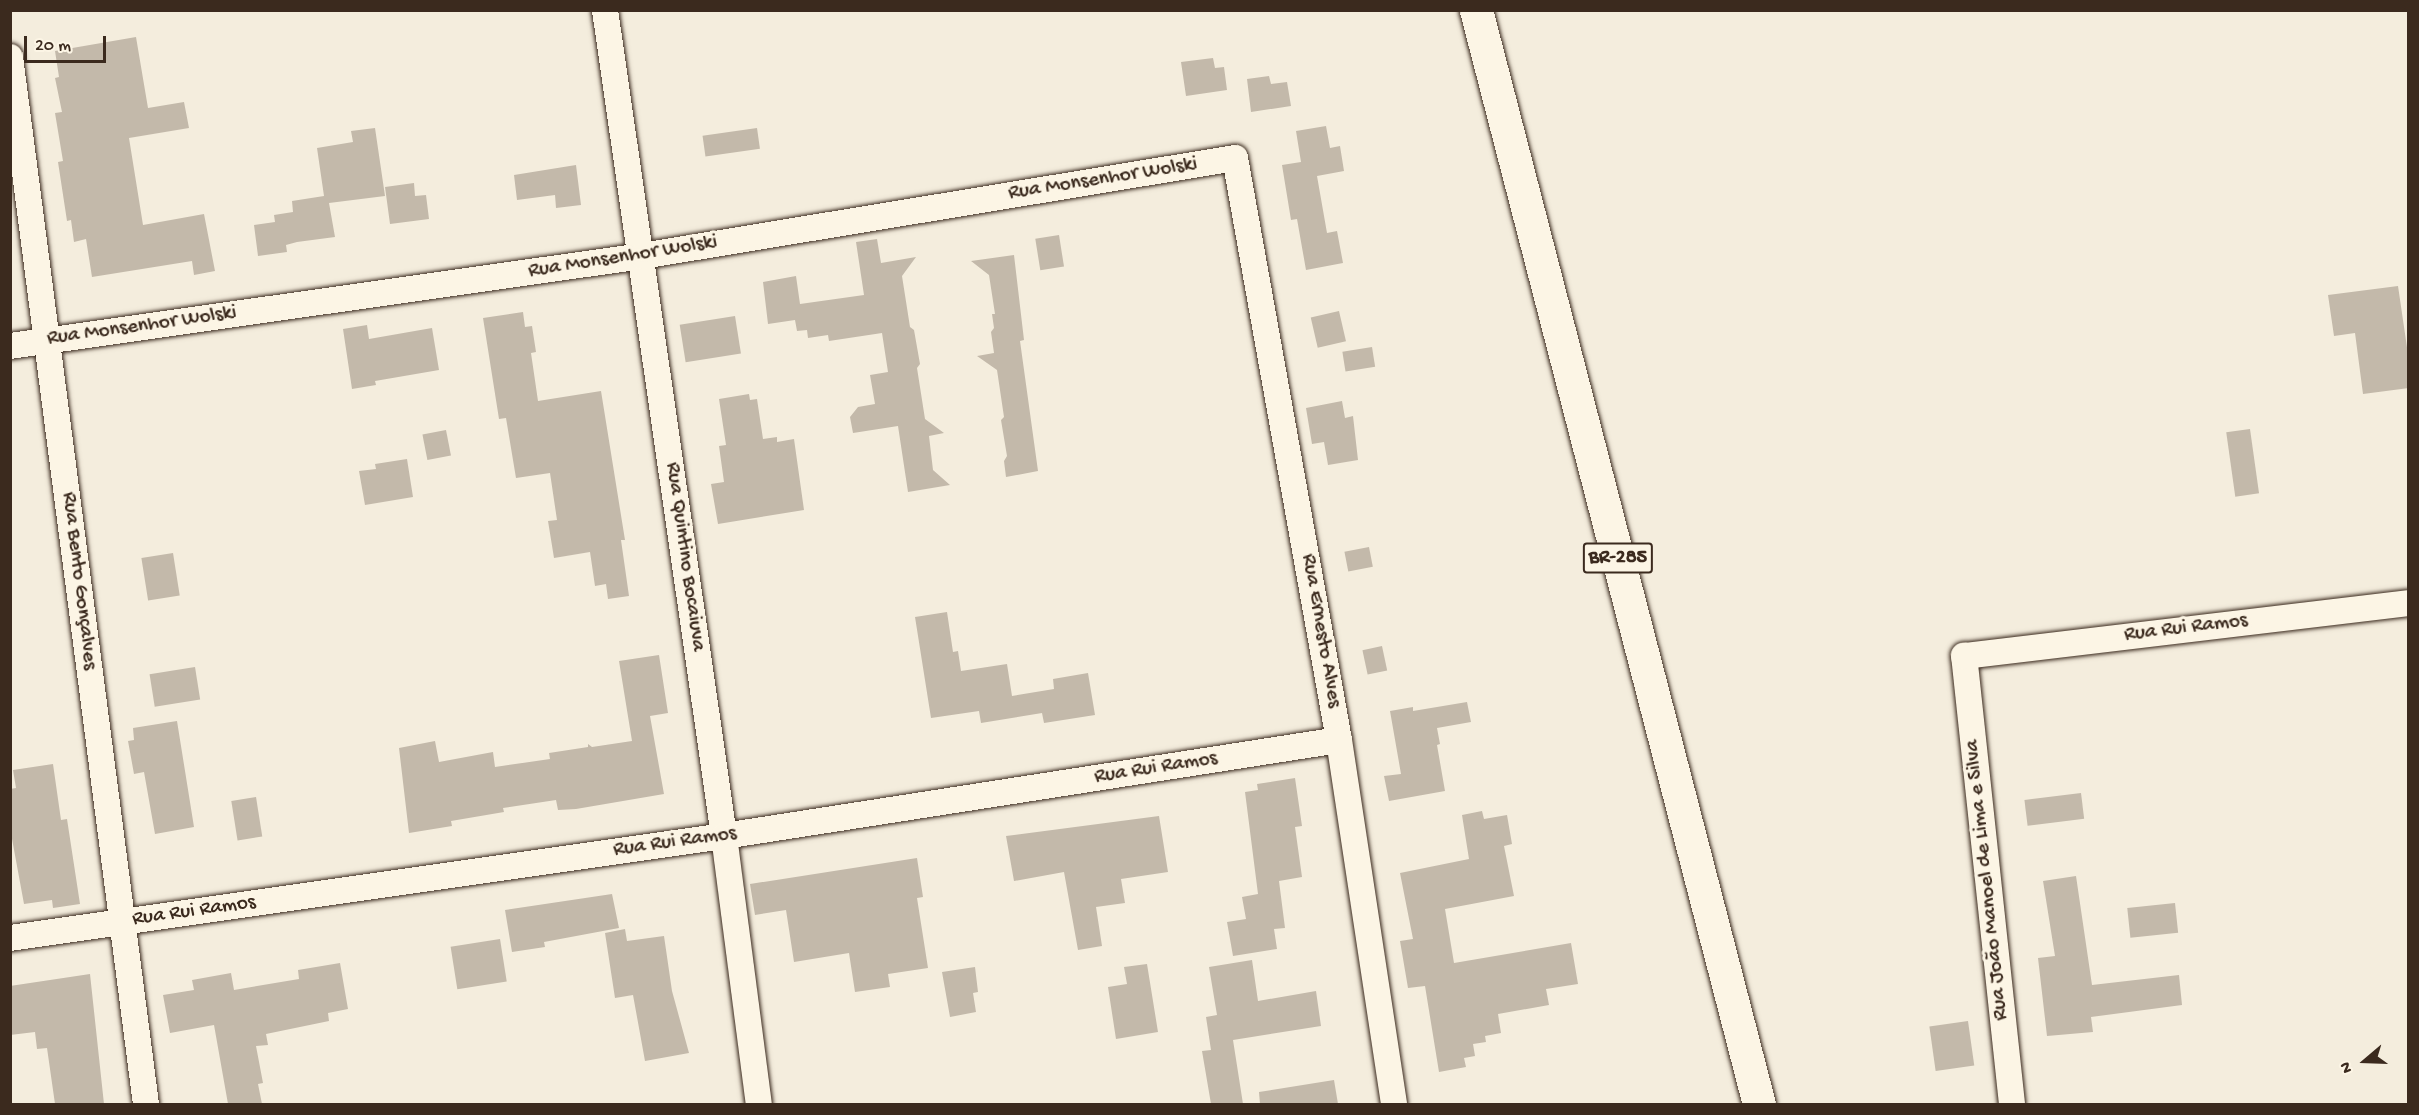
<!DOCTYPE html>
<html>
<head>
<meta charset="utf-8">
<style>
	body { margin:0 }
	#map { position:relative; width:2419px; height:1115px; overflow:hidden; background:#f4eddd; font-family:"Gochi Hand",sans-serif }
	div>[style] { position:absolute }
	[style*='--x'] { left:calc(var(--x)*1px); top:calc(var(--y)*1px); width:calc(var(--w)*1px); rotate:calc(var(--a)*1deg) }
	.building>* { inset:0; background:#c3b9aa; transform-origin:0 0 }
	.roads { filter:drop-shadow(0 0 2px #3b2a1e) drop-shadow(0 0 2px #3b2a1e) }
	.street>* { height:26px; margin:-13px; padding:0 13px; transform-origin:13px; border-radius:13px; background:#fcf5e5 }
	.highway>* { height:33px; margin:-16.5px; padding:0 16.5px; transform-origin:16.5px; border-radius:16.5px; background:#fcf5e5 }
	span { translate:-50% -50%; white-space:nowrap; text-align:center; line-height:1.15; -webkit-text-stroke:6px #fcf5e5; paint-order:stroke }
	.shield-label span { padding:2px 4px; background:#fcf5e5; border:2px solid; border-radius:4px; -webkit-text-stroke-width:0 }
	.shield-label { font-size:20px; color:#3b2a1e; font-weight:700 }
	.street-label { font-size:21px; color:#3b2a1e }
	.frame { position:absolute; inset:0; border:12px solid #3b2a1e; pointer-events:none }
	.north { position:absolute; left:2335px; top:1031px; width:60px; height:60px; -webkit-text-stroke:4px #fcf5e5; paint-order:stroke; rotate:251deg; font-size:16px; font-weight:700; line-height:24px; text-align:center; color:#3b2a1e }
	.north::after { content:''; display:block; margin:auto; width:21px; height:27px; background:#3b2a1e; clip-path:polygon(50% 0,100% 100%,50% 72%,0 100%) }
	.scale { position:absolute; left:24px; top:36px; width:82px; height:27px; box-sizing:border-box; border:3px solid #3b2a1e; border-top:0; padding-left:8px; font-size:18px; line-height:21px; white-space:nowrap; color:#3b2a1e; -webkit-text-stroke:4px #fcf5e5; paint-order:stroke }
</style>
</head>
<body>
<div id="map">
	<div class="building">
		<div style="clip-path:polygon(136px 37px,148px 108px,184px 102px,189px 128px,129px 138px,143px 225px,204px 214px,215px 271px,194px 275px,192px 261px,92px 277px,86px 239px,74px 242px,71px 220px,67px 221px,58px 162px,63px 161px,55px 113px,62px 112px,55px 78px,59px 77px,55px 51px)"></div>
		<div style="clip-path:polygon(1213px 58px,1215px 68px,1224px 67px,1227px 90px,1186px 96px,1181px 62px)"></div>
		<div style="clip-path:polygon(1269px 76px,1271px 84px,1287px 82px,1291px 106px,1251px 112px,1247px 79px)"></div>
		<div style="clip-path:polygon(1326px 126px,1330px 148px,1340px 146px,1344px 171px,1317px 176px,1327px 233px,1337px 231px,1343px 263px,1306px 270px,1297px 219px,1291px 220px,1282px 165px,1301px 162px,1296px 131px)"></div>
		<div style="clip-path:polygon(375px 128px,385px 196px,329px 203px,335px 237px,297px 242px,286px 245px,287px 252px,258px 256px,254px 225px,275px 222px,274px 215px,293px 212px,292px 201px,324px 196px,317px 148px,353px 142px,351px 131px)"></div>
		<div style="left:757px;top:128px;width:21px;height:55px;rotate:82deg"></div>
		<div style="clip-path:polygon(576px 165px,581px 205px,556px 208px,555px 195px,517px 200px,514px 175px)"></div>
		<div style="clip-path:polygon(414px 183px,415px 196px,426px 195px,429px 219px,390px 224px,385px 187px)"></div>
		<div style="left:1059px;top:235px;width:32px;height:24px;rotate:81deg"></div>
		<div style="clip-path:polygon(877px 239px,881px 263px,916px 257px,902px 276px,910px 327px,914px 330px,920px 364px,917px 368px,925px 419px,944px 433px,929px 436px,933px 470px,950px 485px,908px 492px,898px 426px,853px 433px,850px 417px,858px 407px,875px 404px,870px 375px,888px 372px,882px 333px,829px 341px,828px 335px,808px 338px,807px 330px,797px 331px,795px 320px,768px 324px,763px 282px,796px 276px,800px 304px,864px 295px,856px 242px)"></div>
		<div style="clip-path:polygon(1014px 255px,1024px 340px,1020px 341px,1038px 471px,1006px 477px,1004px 461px,1007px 456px,1001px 420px,1004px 417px,997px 370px,977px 356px,994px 353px,991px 332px,994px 328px,992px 314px,995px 314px,989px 275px,971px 261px)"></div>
		<div style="clip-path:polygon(2398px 286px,2409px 361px,2409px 388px,2363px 394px,2355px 333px,2334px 336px,2328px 295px)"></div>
		<div style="left:1339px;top:311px;width:31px;height:29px;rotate:77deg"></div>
		<div style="clip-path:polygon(523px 312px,525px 327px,532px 326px,536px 352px,531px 353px,538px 401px,601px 391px,625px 540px,621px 540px,629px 596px,608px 599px,606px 584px,595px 586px,590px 552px,554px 558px,548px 521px,557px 520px,550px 473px,516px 478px,506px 418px,499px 419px,483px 318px)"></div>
		<div style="left:735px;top:316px;width:38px;height:56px;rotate:81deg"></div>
		<div style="clip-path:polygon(367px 325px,369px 339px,432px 328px,439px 370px,375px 381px,376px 385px,352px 389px,343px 329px)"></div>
		<div style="left:1372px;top:347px;width:20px;height:30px;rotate:81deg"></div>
		<div style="clip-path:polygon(749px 394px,750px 400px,757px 399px,763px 439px,777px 437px,777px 442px,794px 439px,804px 510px,718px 524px,711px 484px,724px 482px,719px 446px,726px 445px,719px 399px)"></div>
		<div style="clip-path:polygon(1342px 401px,1345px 418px,1353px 416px,1358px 460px,1328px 465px,1324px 442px,1312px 444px,1306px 408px)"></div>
		<div style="left:2250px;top:429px;width:65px;height:24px;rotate:82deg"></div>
		<div style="left:446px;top:430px;width:26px;height:24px;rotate:79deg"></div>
		<div style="clip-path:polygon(407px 459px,413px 497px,365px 505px,359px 471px,376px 469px,375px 464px)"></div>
		<div style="left:1369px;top:547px;width:20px;height:25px;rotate:79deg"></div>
		<div style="left:173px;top:553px;width:43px;height:32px;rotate:81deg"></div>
		<div style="clip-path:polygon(947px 612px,953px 652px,958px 651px,961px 671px,1007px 664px,1012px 696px,1054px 689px,1053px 679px,1088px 673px,1095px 715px,1044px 723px,1042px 713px,981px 723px,979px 711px,931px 718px,915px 617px)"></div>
		<div style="left:1382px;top:646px;width:25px;height:20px;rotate:78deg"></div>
		<div style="clip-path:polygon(659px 655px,668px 713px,650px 716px,664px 794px,576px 809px,558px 810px,556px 800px,503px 808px,504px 812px,451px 821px,452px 826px,409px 833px,399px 748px,435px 741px,439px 762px,493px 752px,495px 767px,550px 759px,549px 753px,588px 747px,588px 744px,592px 747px,632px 741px,619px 661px)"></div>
		<div style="left:195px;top:667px;width:33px;height:46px;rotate:81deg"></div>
		<div style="clip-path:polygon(1467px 702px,1471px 722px,1437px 728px,1440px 744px,1437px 745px,1445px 791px,1389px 801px,1384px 776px,1401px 774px,1390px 711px,1413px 707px,1413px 711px)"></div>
		<div style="clip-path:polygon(177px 721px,194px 827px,155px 834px,144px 772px,134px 774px,128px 741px,134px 740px,133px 728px)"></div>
		<div style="clip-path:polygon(53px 764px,61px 820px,67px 819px,80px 904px,53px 908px,52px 900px,24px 904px,10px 828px,10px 789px,16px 788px,13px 770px)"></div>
		<div style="clip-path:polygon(1295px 778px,1302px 826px,1295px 827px,1302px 877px,1279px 881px,1285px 928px,1274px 929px,1277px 949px,1233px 956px,1227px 922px,1246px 919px,1242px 897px,1258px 894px,1245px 792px,1258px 790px,1257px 784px)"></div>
		<div style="left:2081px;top:793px;width:26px;height:57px;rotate:83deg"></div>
		<div style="left:256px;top:797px;width:40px;height:25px;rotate:81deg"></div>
		<div style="clip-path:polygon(1482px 811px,1484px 819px,1507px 815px,1512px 844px,1504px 846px,1514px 896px,1445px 909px,1454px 963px,1571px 943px,1578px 984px,1546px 989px,1549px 1005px,1498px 1014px,1501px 1033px,1485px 1036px,1486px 1042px,1473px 1044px,1475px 1056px,1464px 1058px,1466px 1067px,1439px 1072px,1425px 986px,1408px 988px,1400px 941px,1413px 939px,1400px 873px,1469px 859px,1462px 815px)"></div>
		<div style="clip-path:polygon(1159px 816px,1168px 872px,1121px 879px,1125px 903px,1096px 907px,1102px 946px,1078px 950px,1064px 872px,1014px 881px,1006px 836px)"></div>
		<div style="clip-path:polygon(917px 858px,923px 897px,917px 898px,928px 968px,888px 974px,890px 987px,855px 992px,849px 953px,794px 962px,786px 910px,755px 915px,750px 884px)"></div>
		<div style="clip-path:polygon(2076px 876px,2092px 985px,2179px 975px,2182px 1005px,2091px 1017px,2093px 1032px,2047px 1036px,2038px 958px,2055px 956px,2043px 881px)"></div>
		<div style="clip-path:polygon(612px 894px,619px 928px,544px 942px,545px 947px,512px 952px,505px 910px)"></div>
		<div style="left:2175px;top:903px;width:30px;height:48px;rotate:84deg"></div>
		<div style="clip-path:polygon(625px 929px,627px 941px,664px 936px,672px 991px,689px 1053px,645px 1061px,633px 995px,615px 998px,605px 933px)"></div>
		<div style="left:500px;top:939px;width:43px;height:50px;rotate:81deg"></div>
		<div style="clip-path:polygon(1252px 960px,1258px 1001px,1316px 991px,1321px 1026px,1233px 1040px,1243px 1104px,1211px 1104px,1202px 1051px,1211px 1050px,1206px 1017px,1217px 1015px,1209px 967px)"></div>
		<div style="clip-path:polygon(340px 963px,348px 1009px,328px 1013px,329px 1021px,266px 1034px,268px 1045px,256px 1046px,263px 1083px,258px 1084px,262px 1104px,228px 1104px,214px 1025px,170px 1033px,163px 995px,194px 990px,192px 980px,231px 973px,234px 990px,299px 979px,298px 970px)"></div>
		<div style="clip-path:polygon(1147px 964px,1158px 1032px,1116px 1039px,1108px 987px,1127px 984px,1124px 967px)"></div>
		<div style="clip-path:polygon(975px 967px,978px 992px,973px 993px,976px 1012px,950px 1017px,942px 972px)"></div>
		<div style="clip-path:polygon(90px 974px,104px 1104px,55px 1104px,47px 1048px,37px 1049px,35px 1032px,10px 1035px,10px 986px)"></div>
		<div style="left:1968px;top:1021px;width:45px;height:39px;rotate:82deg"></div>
		<div style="clip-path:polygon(1334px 1080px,1338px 1104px,1260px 1104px,1259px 1092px)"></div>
	</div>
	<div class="roads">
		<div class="street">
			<div style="--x:605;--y:10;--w:835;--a:81.8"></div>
			<div style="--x:724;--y:836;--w:270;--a:82.6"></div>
			<div style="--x:10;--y:57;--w:1056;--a:82.6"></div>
			<div style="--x:10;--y:346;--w:638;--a:-8.1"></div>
			<div style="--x:642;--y:256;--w:601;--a:-9.38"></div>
			<div style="--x:1235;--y:158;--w:591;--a:79.87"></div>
			<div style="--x:1339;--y:740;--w:368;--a:81.4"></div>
			<div style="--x:10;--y:938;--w:721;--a:-8.13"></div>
			<div style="--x:724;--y:836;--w:622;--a:-8.87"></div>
			<div style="--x:2012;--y:1104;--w:451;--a:-96.1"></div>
			<div style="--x:1964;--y:656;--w:447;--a:-6.8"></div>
		</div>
		<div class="highway">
			<div style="--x:1476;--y:10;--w:1130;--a:75.5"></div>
		</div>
	</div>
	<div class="shield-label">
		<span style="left:1618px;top:558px">BR-285</span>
	</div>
	<div class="street-label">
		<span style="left:1103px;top:180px;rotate:-9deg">Rua Monsenhor Wolski</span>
		<span style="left:623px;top:258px;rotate:-9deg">Rua Monsenhor Wolski</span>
		<span style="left:142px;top:327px;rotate:-8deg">Rua Monsenhor Wolski</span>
		<span style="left:684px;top:557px;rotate:82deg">Rua Quintino Bocaiuva</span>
		<span style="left:78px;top:581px;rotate:83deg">Rua Bento Gonçalves</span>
		<span style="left:2186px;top:629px;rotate:-7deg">Rua Rui Ramos</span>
		<span style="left:1320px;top:631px;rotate:80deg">Rua Ernesto Alves</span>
		<span style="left:1156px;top:769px;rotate:-9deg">Rua Rui Ramos</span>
		<span style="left:675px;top:843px;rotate:-8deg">Rua Rui Ramos</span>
		<span style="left:1988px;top:880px;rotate:-96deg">Rua João Manoel de Lima e Silva</span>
		<span style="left:194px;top:912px;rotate:-8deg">Rua Rui Ramos</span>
	</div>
	<div class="frame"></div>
	<div class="north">N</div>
	<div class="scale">20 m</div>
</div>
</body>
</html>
